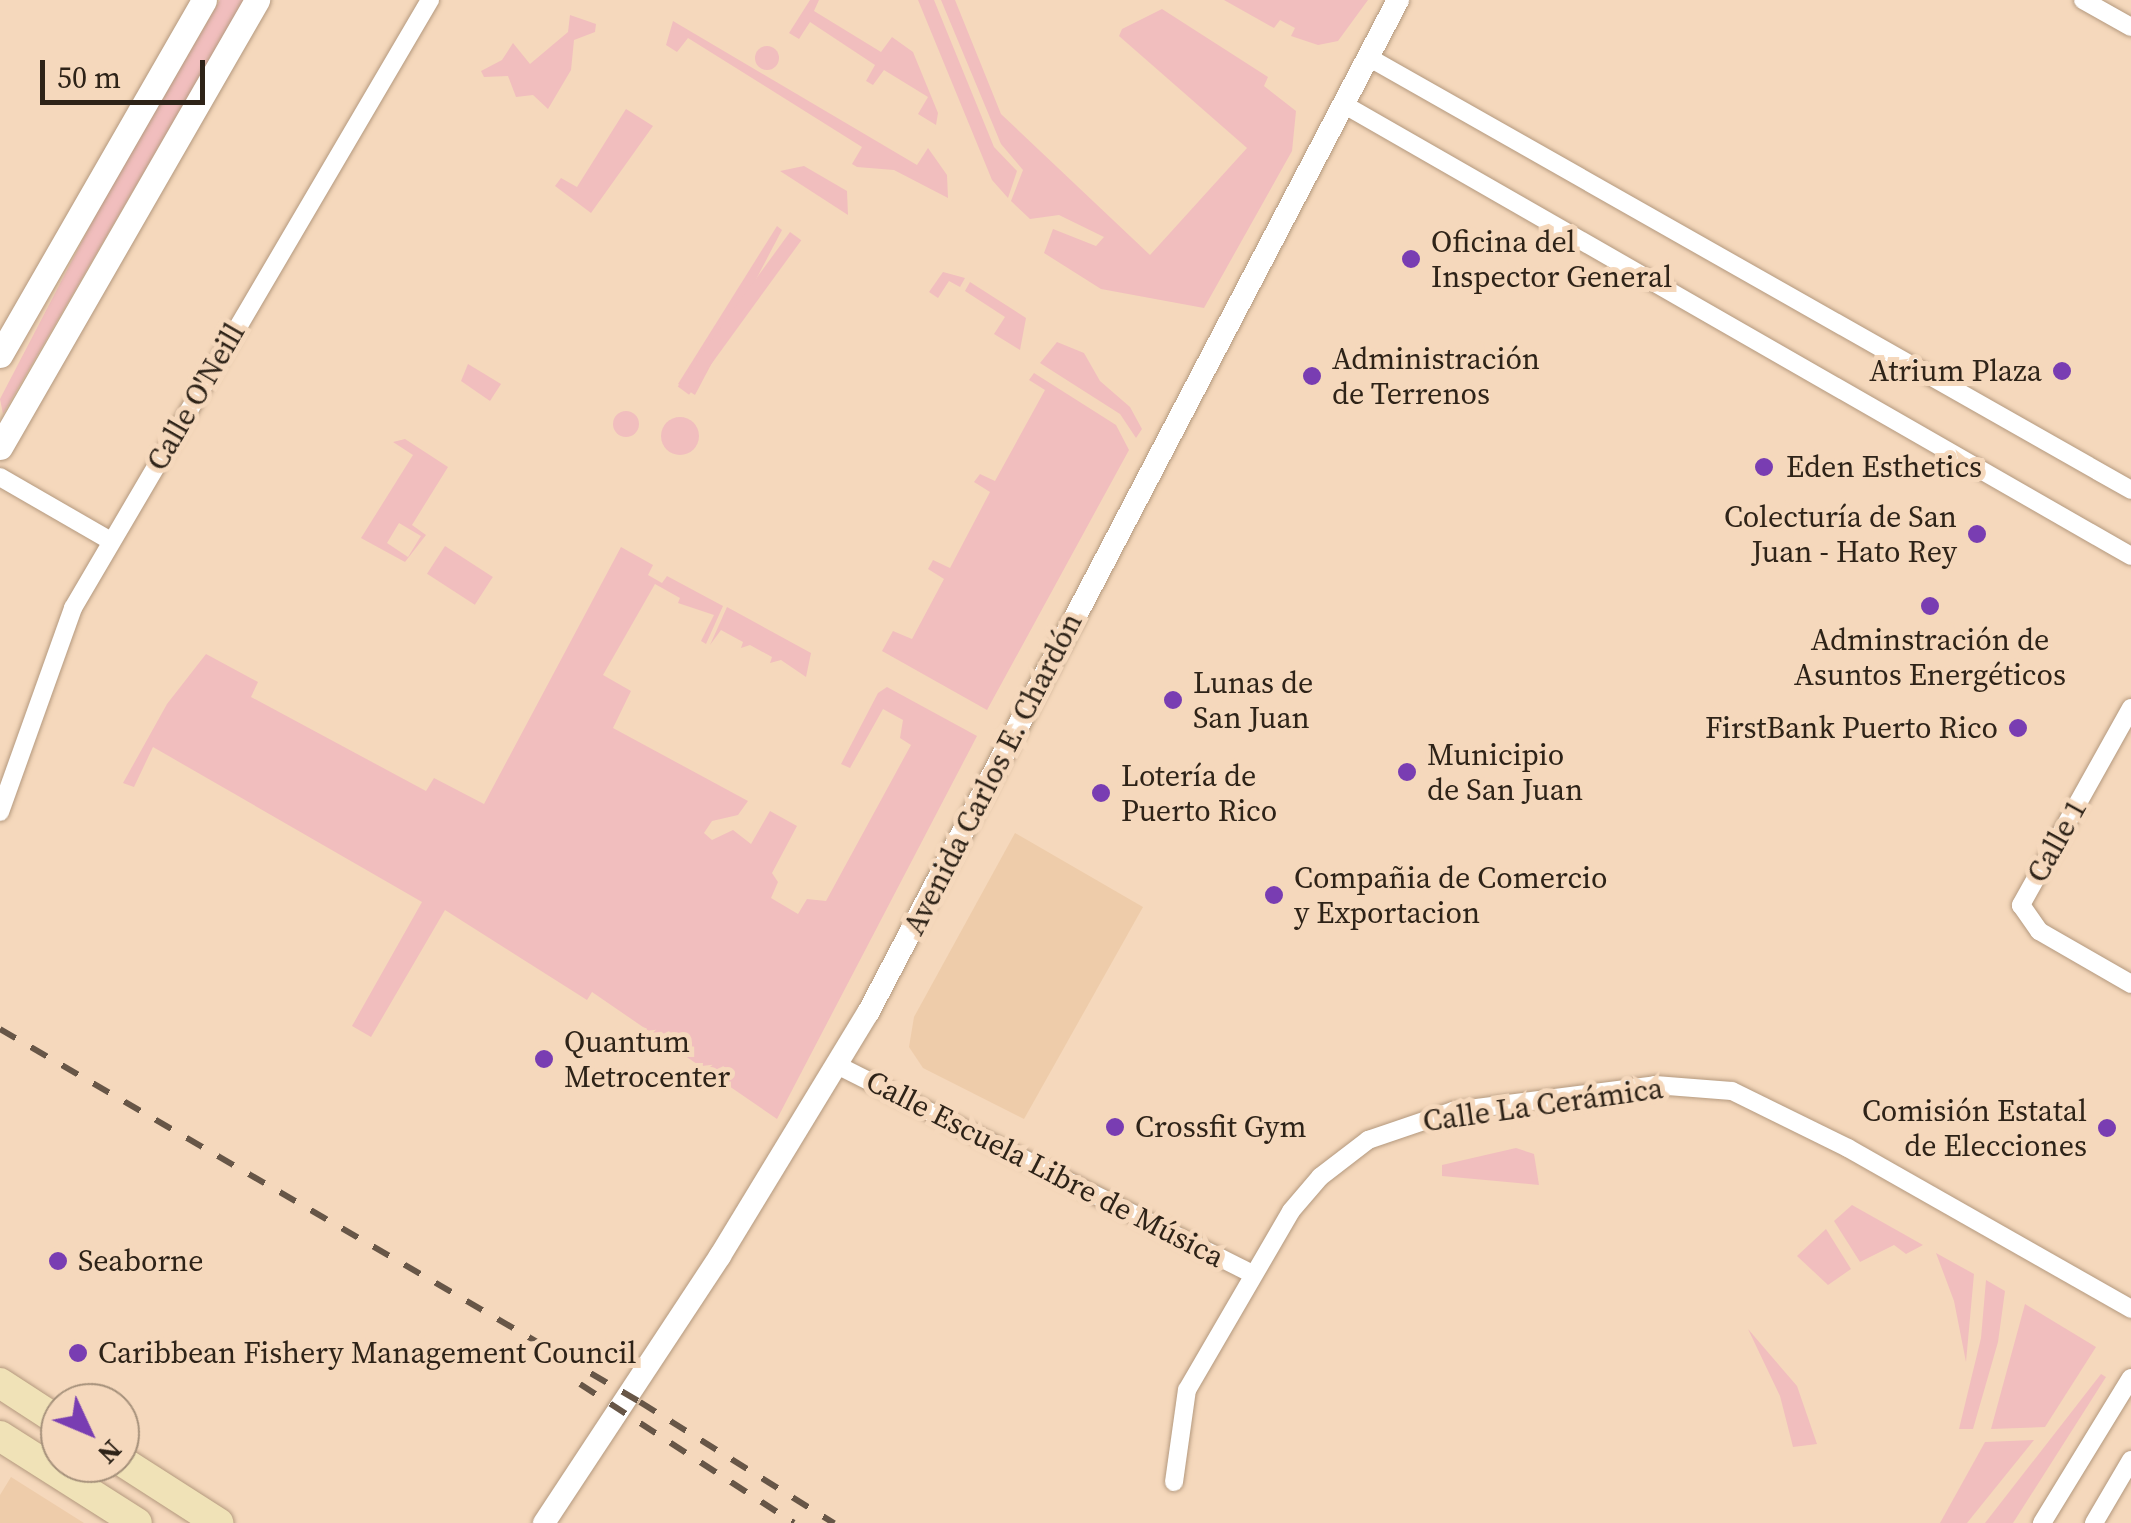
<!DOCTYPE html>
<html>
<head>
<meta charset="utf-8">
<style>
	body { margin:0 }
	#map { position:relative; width:2131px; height:1523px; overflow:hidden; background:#f5d8bc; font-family:"Source Serif 4",serif }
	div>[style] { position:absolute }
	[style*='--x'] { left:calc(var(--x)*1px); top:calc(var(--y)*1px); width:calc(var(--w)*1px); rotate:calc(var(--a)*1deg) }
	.built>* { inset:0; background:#eca }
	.green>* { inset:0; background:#f1bebe; transform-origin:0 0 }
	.round { border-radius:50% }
	.roads { filter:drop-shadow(0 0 2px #b4997e) drop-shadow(0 0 2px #b4997e) }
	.minor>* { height:18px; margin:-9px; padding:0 9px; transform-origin:9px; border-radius:9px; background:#fff }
	.tertiary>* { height:22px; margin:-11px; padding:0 11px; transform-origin:11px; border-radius:11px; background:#fff }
	.secondary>* { height:25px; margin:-12.5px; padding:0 12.5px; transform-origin:12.5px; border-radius:12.5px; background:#fff }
	.primary>* { height:30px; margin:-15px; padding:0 15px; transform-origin:15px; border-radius:15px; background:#f0e2b7 }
	.rail>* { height:6px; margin-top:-3px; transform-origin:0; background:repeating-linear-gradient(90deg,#675647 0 18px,transparent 0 36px) }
	.dots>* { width:28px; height:28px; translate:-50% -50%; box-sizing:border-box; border:5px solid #f5d8bc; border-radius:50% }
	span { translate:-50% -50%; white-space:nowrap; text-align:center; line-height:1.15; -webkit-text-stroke:10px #f5d8bc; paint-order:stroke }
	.poi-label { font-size:30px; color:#2e2318 }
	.left { translate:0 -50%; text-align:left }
	.right { translate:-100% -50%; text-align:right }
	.street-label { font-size:30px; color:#2e2318 }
	.north { position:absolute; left:40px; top:1383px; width:100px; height:100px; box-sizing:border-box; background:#f5d8bc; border:2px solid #a5907a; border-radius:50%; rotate:134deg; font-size:28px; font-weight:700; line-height:40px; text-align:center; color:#2e2318 }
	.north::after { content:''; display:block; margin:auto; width:35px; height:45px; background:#793db2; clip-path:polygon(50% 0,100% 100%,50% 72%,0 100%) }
	.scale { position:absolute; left:40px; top:60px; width:165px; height:45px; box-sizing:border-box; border:5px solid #2e2318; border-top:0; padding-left:12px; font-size:30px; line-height:35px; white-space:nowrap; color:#2e2318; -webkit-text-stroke:8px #f5d8bc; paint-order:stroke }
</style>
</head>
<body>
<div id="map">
	<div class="built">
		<div style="clip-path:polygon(1015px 833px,1143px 907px,1024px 1119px,923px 1068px,909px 1047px,914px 1017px)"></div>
		<div style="clip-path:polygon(11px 1477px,84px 1523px,0 1523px,0 1495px)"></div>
	</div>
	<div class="green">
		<div style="clip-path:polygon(220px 0,244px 0,3px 414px,0 399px,102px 203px)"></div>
		<div style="clip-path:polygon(810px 0,819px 0,814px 11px,881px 52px,892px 37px,913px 52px,938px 113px,936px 125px,918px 114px,928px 97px,884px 70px,873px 85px,866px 81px,875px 65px,810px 22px,799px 39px,789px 33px)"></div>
		<div style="clip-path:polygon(918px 0,934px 0,994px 147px,1017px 171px,1008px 198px,992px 180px)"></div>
		<div style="clip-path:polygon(941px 0,955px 0,1001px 114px,1150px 255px,1247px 148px,1119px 36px,1122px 29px,1162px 9px,1268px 77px,1264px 86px,1296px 111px,1292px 151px,1204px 308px,1101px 289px,1044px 253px,1053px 229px,1096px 246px,1104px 237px,1059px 215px,1030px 219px,1011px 201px,1023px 170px,1001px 144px)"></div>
		<div style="clip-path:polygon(1224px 0,1368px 0,1338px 41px,1318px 45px,1291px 36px,1295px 28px,1280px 20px,1274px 28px)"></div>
		<div style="clip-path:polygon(570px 15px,596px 24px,595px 32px,574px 40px,571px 70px,548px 109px,533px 95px,516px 97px,508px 76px,484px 77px,481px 71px,502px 60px,513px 43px,530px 64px,568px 32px)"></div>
		<div style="clip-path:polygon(673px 21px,917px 165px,928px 148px,947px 175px,948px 198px,894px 170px,857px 167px,852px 164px,862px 147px,688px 38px,677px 52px,666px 45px)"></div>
		<div class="round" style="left:755px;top:46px;width:24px;height:24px"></div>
		<div style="clip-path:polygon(626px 109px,653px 126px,591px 213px,555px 186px,561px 178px,577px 187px)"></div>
		<div style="clip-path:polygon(804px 166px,847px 191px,848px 215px,780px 171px)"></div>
		<div style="clip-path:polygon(777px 226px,782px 230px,695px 395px,678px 384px)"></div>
		<div style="left:790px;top:232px;width:14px;height:191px;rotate:36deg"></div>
		<div style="clip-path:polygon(943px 272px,965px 278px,960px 287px,949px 281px,938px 298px,929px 292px)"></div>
		<div style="clip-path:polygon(970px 282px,1026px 318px,1020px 350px,994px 334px,1005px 317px,965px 291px)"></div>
		<div style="clip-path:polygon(1057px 342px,1084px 353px,1100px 381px,1130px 407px,1142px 429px,1136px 438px,1120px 414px,1040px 363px)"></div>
		<div style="clip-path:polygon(468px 364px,501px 384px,490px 401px,461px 381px)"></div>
		<div style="clip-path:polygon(1034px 373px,1116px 425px,1129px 450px,987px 710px,882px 651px,893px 631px,912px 639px,944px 579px,928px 569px,933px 560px,950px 568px,990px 492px,974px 482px,980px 474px,995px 481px,1045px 390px,1029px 380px)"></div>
		<div class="round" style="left:613px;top:411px;width:26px;height:26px"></div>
		<div class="round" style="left:661px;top:417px;width:38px;height:38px"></div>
		<div style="clip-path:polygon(evenodd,405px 439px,448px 467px,412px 525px,426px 535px,405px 562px,361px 538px,413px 455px,393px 442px,405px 439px,399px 523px,421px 536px,408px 557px,387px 543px,399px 523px)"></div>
		<div style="left:445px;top:546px;width:57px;height:33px;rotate:33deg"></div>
		<div style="clip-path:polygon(621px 547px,653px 565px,648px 575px,662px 583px,667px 576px,723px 606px,706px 644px,701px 641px,714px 615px,678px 603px,680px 598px,655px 584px,603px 675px,631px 691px,613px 728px,748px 801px,738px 815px,712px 821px,704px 833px,712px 840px,733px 830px,751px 844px,770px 811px,797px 826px,772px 873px,778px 882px,771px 898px,798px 914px,807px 899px,826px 901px,911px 745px,900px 738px,903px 720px,883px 709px,850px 768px,841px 764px,878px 693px,887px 687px,977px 736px,777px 1119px,592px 992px,587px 1000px,445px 910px,371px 1037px,352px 1026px,422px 902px,153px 747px,134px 787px,123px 783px,167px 704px,206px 654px,258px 682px,251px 697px,426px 791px,434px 778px,484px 804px)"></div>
		<div style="clip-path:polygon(727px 607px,811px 653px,806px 677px,781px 660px,770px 663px,772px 657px,750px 645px,741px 648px,743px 642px,721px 630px,710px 645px)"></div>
		<div style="clip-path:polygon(1516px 1148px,1534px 1154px,1539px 1185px,1442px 1176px,1442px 1165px)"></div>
		<div style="clip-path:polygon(1852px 1205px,1923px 1245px,1906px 1254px,1894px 1245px,1860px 1262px,1834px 1221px)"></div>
		<div style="clip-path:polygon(1826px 1229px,1851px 1269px,1828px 1285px,1797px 1256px)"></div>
		<div style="clip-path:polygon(1936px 1253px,1974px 1274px,1966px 1362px,1954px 1301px)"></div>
		<div style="clip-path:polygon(1986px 1280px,2005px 1291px,1998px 1342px,1973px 1429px,1959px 1429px,1981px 1338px)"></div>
		<div style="clip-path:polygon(2025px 1304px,2096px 1347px,2045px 1427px,1991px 1429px)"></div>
		<div style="clip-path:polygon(1748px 1329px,1797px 1386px,1817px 1444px,1793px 1447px,1780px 1396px)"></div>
		<div style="clip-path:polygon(2101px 1374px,2106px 1377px,2013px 1523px,1985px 1523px)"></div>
		<div style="clip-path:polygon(2034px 1440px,1967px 1523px,1940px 1523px,1985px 1442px)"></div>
	</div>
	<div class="roads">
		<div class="minor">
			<div style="--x:2083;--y:0;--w:55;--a:29.4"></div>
			<div style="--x:1368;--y:57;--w:877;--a:29.57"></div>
			<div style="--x:1343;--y:104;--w:908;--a:29.84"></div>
			<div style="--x:0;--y:477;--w:128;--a:30"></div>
			<div style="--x:2131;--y:708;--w:226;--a:119.2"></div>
			<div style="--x:2021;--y:905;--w:32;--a:55"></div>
			<div style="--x:2039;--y:931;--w:106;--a:29.9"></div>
			<div style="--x:0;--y:812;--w:217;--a:-70.3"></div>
			<div style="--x:73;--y:608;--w:705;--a:-59.58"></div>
			<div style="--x:837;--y:1065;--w:465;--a:26.7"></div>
			<div style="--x:1174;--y:1482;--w:93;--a:-82"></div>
			<div style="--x:1187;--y:1390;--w:207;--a:-59.8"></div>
			<div style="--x:1291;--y:1211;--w:45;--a:-49.5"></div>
			<div style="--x:1320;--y:1177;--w:61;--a:-37.6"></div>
			<div style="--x:1368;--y:1140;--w:90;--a:-18.8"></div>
			<div style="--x:1453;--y:1111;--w:204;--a:-7.3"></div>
			<div style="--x:1655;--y:1085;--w:77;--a:4.5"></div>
			<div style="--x:1732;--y:1091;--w:129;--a:26.2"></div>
			<div style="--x:1848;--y:1148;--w:326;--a:29.6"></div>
			<div style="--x:2042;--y:1523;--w:170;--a:-58.5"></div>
			<div style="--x:2094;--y:1523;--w:73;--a:-59.6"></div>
		</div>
		<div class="tertiary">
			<div style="--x:544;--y:1523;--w:320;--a:-56.6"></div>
			<div style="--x:720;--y:1256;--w:285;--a:-58.7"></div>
			<div style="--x:868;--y:1013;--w:1143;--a:-62.38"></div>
		</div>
		<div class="secondary">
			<div style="--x:0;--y:355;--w:409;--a:-60.1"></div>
			<div style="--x:0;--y:447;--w:516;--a:-60.1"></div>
		</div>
		<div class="primary">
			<div style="--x:0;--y:1383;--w:72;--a:33"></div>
			<div style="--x:0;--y:1436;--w:162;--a:32.4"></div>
			<div style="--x:120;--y:1460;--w:117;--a:32.7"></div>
		</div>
	</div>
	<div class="rail">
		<div style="--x:0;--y:1029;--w:741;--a:30.23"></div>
		<div style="--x:640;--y:1402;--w:229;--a:32"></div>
		<div style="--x:580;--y:1384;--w:255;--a:33"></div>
	</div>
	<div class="dots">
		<div style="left:1411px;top:259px;background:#793db2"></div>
		<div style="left:2062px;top:371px;background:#793db2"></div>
		<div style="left:1312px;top:376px;background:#793db2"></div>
		<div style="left:1764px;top:467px;background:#793db2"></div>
		<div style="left:1977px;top:534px;background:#793db2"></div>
		<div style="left:1930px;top:606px;background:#793db2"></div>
		<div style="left:1173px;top:700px;background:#793db2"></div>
		<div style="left:2018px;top:728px;background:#793db2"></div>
		<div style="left:1407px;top:772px;background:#793db2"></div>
		<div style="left:1101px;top:793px;background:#793db2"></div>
		<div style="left:1274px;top:895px;background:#793db2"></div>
		<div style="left:544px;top:1059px;background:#793db2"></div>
		<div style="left:1115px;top:1127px;background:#793db2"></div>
		<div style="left:2107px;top:1128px;background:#793db2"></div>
		<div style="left:58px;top:1261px;background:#793db2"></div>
		<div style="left:78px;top:1353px;background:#793db2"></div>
	</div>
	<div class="poi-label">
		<span class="left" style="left:1431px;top:259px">Oficina del<br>Inspector General</span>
		<span class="left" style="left:1332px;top:376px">Administración<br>de Terrenos</span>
		<span class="right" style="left:2042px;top:371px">Atrium Plaza</span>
		<span class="left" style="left:1786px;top:467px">Eden Esthetics</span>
		<span class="right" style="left:1957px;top:534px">Colecturía de San<br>Juan - Hato Rey</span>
		<span style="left:1930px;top:657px">Adminstración de<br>Asuntos Energéticos</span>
		<span class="left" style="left:1193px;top:700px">Lunas de<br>San Juan</span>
		<span class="right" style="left:1998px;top:728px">FirstBank Puerto Rico</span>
		<span class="left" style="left:1427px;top:772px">Municipio<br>de San Juan</span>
		<span class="left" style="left:1121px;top:793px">Lotería de<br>Puerto Rico</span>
		<span class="left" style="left:1294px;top:895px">Compañia de Comercio<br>y Exportacion</span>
		<span class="left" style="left:564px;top:1059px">Quantum<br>Metrocenter</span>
		<span class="right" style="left:2087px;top:1128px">Comisión Estatal<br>de Elecciones</span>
		<span class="left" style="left:1135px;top:1127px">Crossfit Gym</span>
		<span class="left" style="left:78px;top:1261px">Seaborne</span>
		<span class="left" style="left:98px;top:1353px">Caribbean Fishery Management Council</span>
	</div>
	<div class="street-label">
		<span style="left:196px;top:397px;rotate:-60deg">Calle O'Neill</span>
		<span style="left:993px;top:774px;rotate:-63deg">Avenida Carlos E. Chardón</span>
		<span style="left:2057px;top:841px;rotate:-61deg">Calle 1</span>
		<span style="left:1543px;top:1105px;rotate:-8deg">Calle La Cerámica</span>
		<span style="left:1045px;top:1169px;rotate:27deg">Calle Escuela Libre de Música</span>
	</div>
	<div class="north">N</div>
	<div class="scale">50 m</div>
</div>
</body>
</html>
